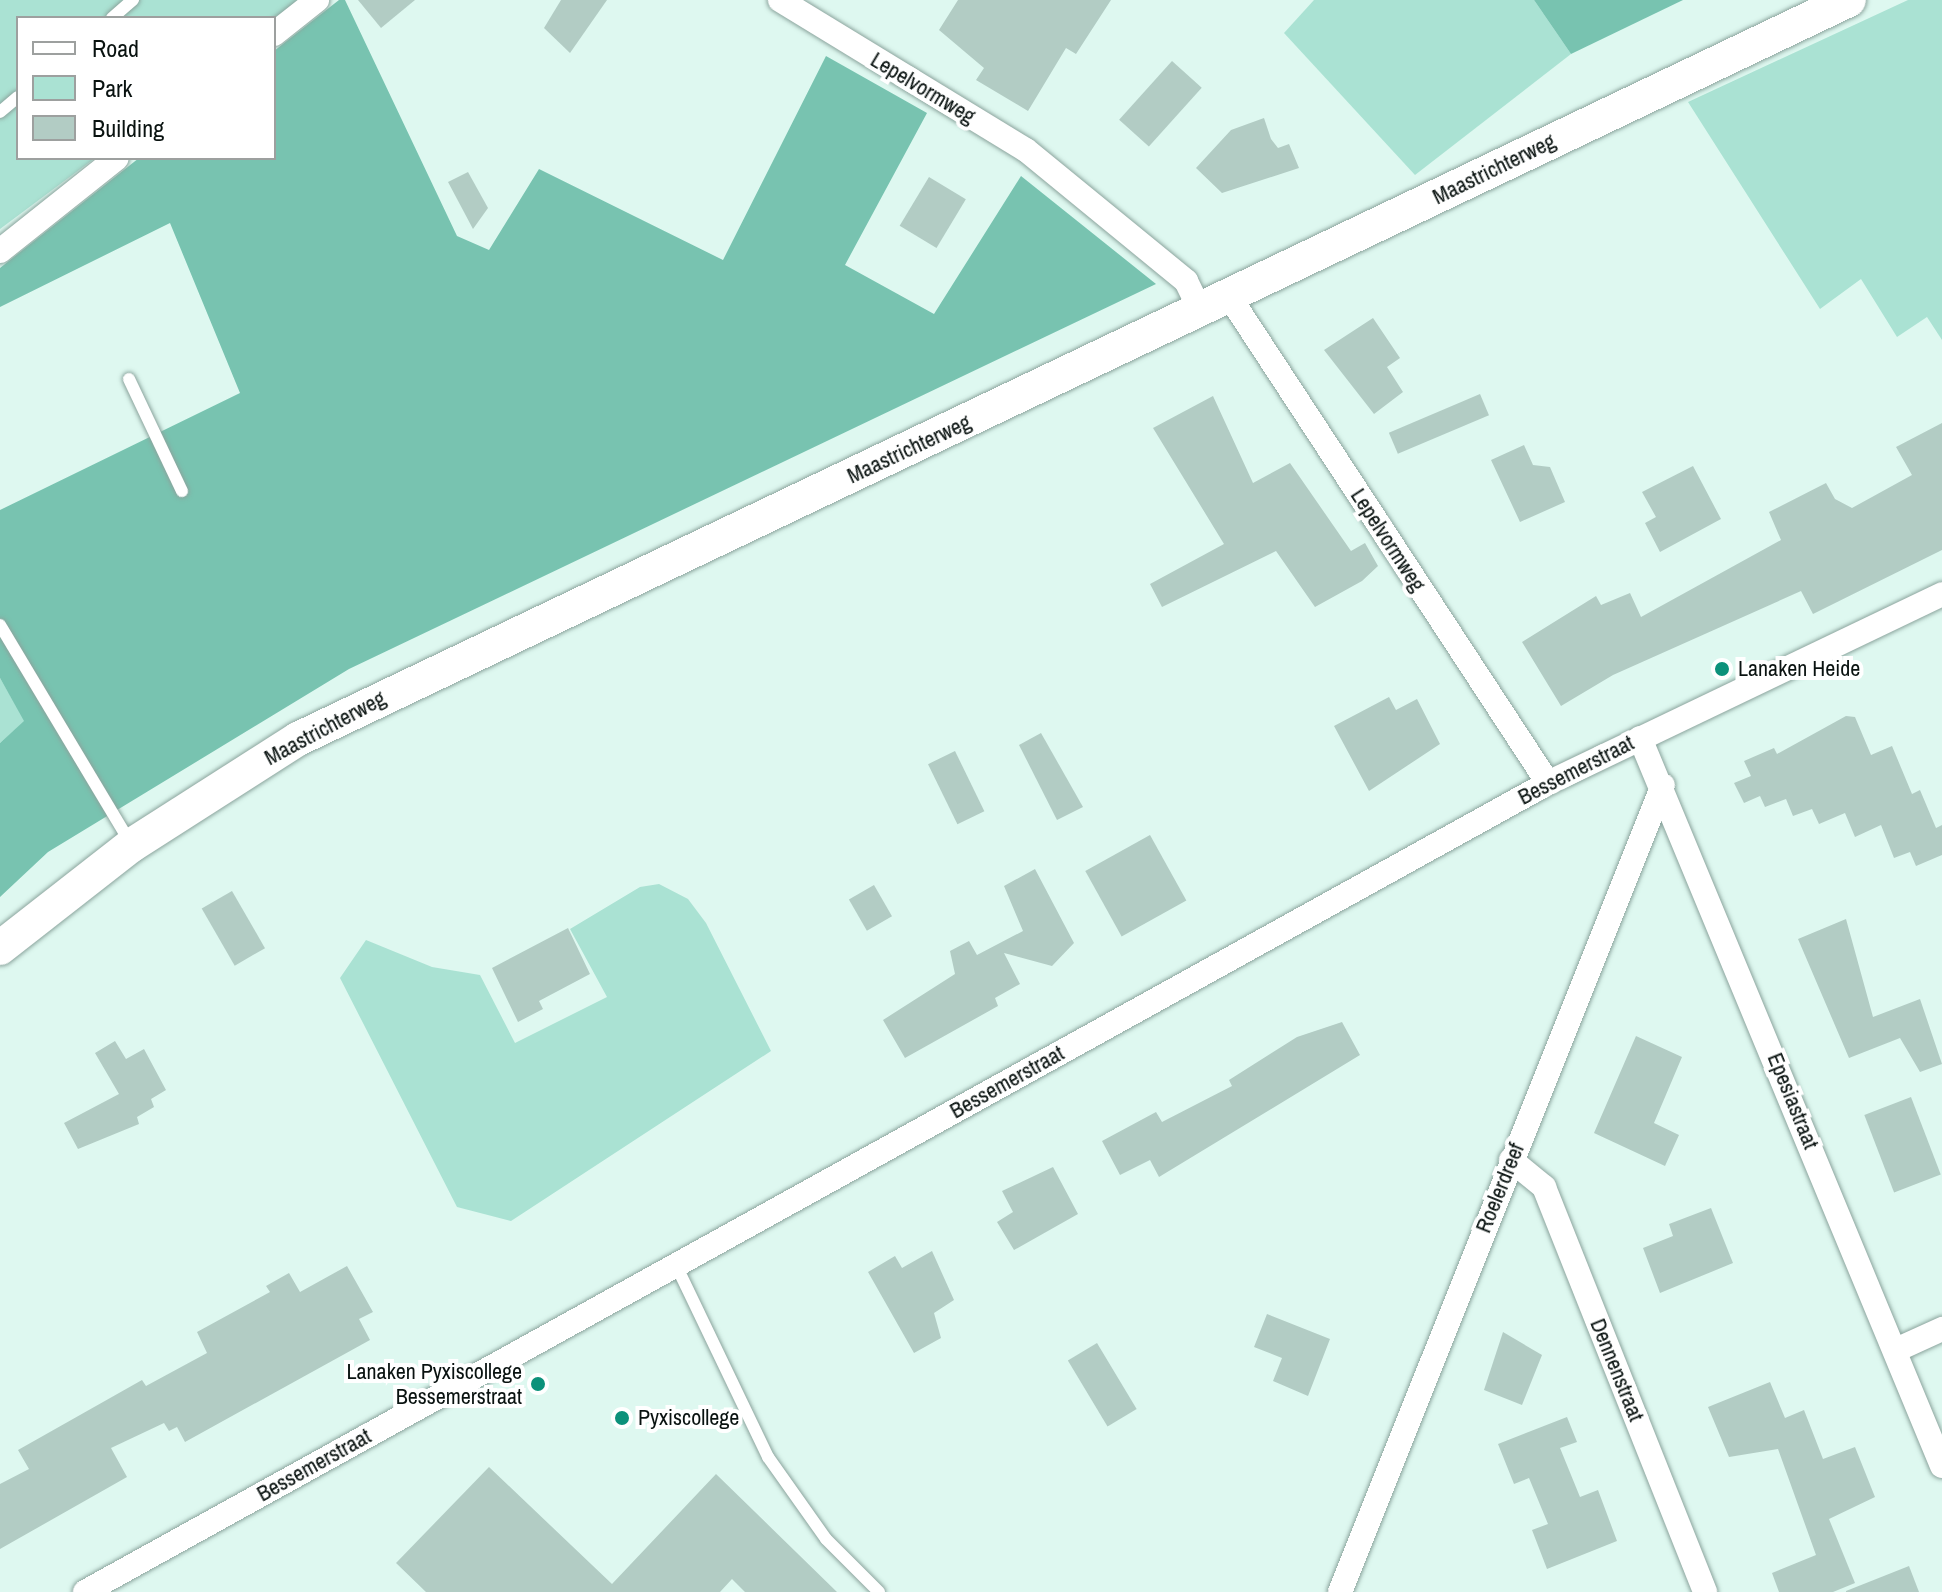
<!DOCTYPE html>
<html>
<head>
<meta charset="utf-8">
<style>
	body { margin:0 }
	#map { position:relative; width:1942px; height:1592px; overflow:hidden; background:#def8f0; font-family:"Archivo Narrow",sans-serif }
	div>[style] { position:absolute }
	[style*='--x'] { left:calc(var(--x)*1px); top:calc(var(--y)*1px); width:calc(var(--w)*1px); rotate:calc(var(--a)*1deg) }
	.green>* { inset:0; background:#aae2d3 }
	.forest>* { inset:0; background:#78c3b0 }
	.building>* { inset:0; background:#b2ccc4; transform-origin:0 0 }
	.roads { filter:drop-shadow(0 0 2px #8ba49d) drop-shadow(0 0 2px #8ba49d) }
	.service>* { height:12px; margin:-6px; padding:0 6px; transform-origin:6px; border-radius:6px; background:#fff }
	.minor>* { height:24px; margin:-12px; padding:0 12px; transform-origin:12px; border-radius:12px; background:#fff }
	.secondary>* { height:34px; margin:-17px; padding:0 17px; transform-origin:17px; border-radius:17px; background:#fff }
	.dots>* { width:22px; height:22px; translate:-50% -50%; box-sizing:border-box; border:4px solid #fff; border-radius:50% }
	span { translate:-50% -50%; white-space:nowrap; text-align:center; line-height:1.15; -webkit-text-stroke:8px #fff; paint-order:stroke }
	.street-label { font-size:22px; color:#091210 }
	.poi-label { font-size:22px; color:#091210 }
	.left { translate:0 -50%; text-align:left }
	.right { translate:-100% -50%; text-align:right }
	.legend { position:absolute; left:16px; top:16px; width:260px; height:144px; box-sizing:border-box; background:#fff; border:2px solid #9da09f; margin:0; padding:10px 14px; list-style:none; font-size:24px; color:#091210 }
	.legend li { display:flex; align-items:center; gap:16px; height:40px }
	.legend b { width:40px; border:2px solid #9da09f }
</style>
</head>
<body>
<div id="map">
	<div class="green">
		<div style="clip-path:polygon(0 0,298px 0,274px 20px,18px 18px,18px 158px,95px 158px,0 229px)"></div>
		<div style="clip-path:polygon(1314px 0,1534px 0,1571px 54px,1415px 175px,1284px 33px)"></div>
		<div style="clip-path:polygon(1908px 0,1942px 0,1942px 340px,1927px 317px,1897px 337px,1861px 279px,1820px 309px,1688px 102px)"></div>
		<div style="clip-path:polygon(0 678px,25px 721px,0 743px)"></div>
		<div style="clip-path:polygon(659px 884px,688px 899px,706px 923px,771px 1051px,511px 1221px,457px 1207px,340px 978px,366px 940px,432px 967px,480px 975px,515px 1043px,607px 997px,570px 929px,640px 887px)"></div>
	</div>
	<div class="forest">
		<div style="clip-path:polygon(339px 0,345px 0,457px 236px,489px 250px,539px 169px,723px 260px,826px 56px,927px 113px,845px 265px,934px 314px,1021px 176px,1156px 284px,349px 669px,48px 852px,0 897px,0 743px,24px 721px,0 678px,0 510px,240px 393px,170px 223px,0 307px,0 268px,139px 158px,274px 158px,274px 51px)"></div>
		<div style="clip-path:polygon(1534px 0,1683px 0,1571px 54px)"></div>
	</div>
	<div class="building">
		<div style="clip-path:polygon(358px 0,415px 0,381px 28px)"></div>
		<div style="clip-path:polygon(561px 0,607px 0,570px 53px,544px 28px)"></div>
		<div style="clip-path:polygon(958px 0,1111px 0,1076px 54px,1066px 48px,1028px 111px,976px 80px,984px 68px,939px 30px)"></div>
		<div style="left:1172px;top:61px;width:40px;height:79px;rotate:42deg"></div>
		<div style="clip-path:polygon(1264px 118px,1271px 139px,1278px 148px,1289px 144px,1299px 168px,1222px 193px,1196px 168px,1231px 130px)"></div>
		<div style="clip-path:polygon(468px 172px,488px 208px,473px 229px,448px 182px)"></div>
		<div style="left:929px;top:177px;width:43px;height:57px;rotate:31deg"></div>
		<div style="clip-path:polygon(1373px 318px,1400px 358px,1387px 367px,1403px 392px,1374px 414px,1324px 350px)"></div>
		<div style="left:1480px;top:394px;width:23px;height:99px;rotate:67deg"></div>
		<div style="clip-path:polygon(1213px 396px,1253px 483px,1290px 463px,1351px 551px,1365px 543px,1378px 566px,1362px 581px,1315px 607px,1276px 551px,1162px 607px,1150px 584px,1224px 544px,1153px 428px)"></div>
		<div style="clip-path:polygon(1942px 423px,1942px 550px,1813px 614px,1801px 591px,1613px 675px,1561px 706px,1522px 642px,1596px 596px,1601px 605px,1630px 593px,1641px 617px,1781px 540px,1769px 512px,1826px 483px,1835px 499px,1852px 508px,1912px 475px,1896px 447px)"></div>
		<div style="clip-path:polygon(1524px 445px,1533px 465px,1550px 467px,1565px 502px,1520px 522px,1491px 460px)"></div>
		<div style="clip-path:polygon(1693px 466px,1721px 519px,1660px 552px,1645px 523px,1656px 517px,1642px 492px)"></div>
		<div style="clip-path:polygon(1389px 697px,1396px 710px,1417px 699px,1440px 744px,1369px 791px,1334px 726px)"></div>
		<div style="clip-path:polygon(1846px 716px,1855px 717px,1871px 755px,1892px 746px,1912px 794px,1920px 790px,1936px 828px,1942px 825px,1942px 855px,1916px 866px,1910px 852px,1894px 858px,1881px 825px,1855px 837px,1845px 813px,1819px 824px,1812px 809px,1793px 816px,1786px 799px,1765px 807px,1760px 796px,1744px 803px,1734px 783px,1751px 776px,1744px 761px,1774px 748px,1777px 754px)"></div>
		<div style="clip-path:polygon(1041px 733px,1083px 807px,1057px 820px,1019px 745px)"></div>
		<div style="left:955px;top:751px;width:67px;height:30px;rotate:64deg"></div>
		<div style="left:1150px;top:835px;width:75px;height:74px;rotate:61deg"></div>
		<div style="clip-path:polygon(1035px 869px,1074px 943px,1052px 966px,1004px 953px,1020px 984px,995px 998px,998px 1006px,905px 1058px,883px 1020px,955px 974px,950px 951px,969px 941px,977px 955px,1023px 931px,1004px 886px)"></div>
		<div style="left:874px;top:885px;width:36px;height:29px;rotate:60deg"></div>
		<div style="left:232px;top:891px;width:66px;height:35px;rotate:60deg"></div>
		<div style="clip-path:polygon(1846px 919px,1873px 1017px,1920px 999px,1942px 1064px,1920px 1072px,1900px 1038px,1849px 1058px,1798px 939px)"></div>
		<div style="clip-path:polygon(568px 928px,590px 974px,539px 1001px,543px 1009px,518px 1022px,492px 968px)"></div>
		<div style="clip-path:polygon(1342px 1022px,1360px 1055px,1159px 1177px,1150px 1160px,1120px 1175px,1102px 1141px,1156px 1112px,1162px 1122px,1232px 1086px,1229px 1080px,1297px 1037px)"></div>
		<div style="clip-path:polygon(1636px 1036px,1682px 1057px,1654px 1123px,1679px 1135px,1665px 1166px,1594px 1133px)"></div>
		<div style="clip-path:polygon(115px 1041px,126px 1059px,144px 1049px,166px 1090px,151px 1099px,154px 1107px,137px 1117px,139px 1124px,78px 1149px,64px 1123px,119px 1094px,95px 1053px)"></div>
		<div style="left:1911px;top:1097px;width:83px;height:50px;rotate:69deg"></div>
		<div style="clip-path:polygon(1053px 1167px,1078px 1214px,1014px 1250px,997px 1222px,1013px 1212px,1002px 1191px)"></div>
		<div style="clip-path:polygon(1711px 1208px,1733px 1263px,1660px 1293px,1643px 1248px,1673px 1236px,1669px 1224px)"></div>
		<div style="clip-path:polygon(932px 1251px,954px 1300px,934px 1313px,941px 1338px,914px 1353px,868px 1272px,895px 1256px,902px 1268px)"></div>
		<div style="clip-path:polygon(347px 1266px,373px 1312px,359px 1319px,370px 1340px,185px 1442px,177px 1427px,169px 1431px,164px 1423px,111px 1448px,127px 1477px,0 1549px,0 1484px,29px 1469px,18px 1450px,142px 1380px,146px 1386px,207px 1353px,197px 1332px,270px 1292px,266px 1286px,289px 1273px,300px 1292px)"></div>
		<div style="clip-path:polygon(1267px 1314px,1330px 1339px,1308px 1396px,1273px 1381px,1282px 1358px,1254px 1347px)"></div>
		<div style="clip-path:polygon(1503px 1332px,1542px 1355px,1522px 1405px,1484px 1390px)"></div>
		<div style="left:1097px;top:1343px;width:77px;height:34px;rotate:59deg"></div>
		<div style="clip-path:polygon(1770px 1382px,1785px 1418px,1804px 1410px,1823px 1459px,1855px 1447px,1875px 1497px,1829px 1519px,1855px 1583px,1833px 1592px,1779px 1592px,1772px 1573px,1816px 1555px,1778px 1449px,1729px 1457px,1708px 1407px)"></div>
		<div style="clip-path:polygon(1567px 1417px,1577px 1442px,1560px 1448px,1580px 1497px,1598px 1490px,1617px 1541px,1547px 1569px,1532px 1530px,1548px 1524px,1529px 1478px,1514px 1484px,1498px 1444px)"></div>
		<div style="clip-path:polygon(489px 1467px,612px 1584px,716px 1474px,837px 1592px,745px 1592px,732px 1579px,720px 1592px,426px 1592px,396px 1563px)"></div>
		<div style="clip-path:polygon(1909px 1566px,1919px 1592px,1846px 1592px,1846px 1591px)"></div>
	</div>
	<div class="roads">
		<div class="service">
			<div style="--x:112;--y:18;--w:28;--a:-41"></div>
			<div style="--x:0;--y:112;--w:23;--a:-40"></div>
			<div style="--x:129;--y:379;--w:124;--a:64.7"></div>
			<div style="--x:0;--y:625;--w:253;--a:59.1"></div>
			<div style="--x:676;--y:1265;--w:213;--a:64.4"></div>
			<div style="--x:768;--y:1457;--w:100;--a:54.7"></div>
			<div style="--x:826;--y:1539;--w:75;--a:45"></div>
		</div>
		<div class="minor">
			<div style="--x:780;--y:0;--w:288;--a:31.4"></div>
			<div style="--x:1026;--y:150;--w:207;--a:39.3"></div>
			<div style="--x:1186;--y:281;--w:32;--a:64"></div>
			<div style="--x:274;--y:34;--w:55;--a:-38.3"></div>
			<div style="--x:0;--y:251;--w:149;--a:-38.5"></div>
			<div style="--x:1229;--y:296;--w:582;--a:56.77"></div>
			<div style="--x:1640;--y:738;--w:788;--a:67.47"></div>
			<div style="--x:1511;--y:1160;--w:43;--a:39.3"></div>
			<div style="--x:1544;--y:1187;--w:436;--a:68.3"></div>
			<div style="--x:1896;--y:1350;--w:51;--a:-24.5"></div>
			<div style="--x:85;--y:1592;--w:1672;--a:-28.94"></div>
			<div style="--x:1548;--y:783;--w:437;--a:-25.6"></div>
			<div style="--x:1340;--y:1592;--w:869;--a:-68.19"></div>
		</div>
		<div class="secondary">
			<div style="--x:0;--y:948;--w:167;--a:-38"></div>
			<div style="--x:132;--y:845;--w:197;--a:-32.6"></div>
			<div style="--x:298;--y:739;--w:1718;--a:-25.48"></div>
		</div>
	</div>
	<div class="dots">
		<div style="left:1722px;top:669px;background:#0b917a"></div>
		<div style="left:538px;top:1384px;background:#0b917a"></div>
		<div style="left:622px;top:1418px;background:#0b917a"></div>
	</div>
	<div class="street-label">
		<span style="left:923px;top:88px;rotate:31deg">Lepelvormweg</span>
		<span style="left:1494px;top:169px;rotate:-26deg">Maastrichterweg</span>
		<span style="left:909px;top:449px;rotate:-25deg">Maastrichterweg</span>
		<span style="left:1388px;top:540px;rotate:57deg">Lepelvormweg</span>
		<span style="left:325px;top:728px;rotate:-28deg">Maastrichterweg</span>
		<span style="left:1576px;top:770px;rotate:-27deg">Bessemerstraat</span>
		<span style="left:1007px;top:1082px;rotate:-29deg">Bessemerstraat</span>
		<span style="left:1793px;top:1101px;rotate:68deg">Epesiastraat</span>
		<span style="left:1500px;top:1188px;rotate:-68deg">Roelerdreef</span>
		<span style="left:1617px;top:1370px;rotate:68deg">Dennenstraat</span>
		<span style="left:314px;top:1465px;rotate:-29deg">Bessemerstraat</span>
	</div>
	<div class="poi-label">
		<span class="left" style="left:1738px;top:669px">Lanaken Heide</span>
		<span class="right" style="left:522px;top:1384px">Lanaken Pyxiscollege<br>Bessemerstraat</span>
		<span class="left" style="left:638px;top:1418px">Pyxiscollege</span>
	</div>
	<ul class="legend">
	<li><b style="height:10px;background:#fff"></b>Road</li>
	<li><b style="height:22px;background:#aae2d3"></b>Park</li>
	<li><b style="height:22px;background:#b2ccc4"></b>Building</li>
	</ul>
</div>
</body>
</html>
